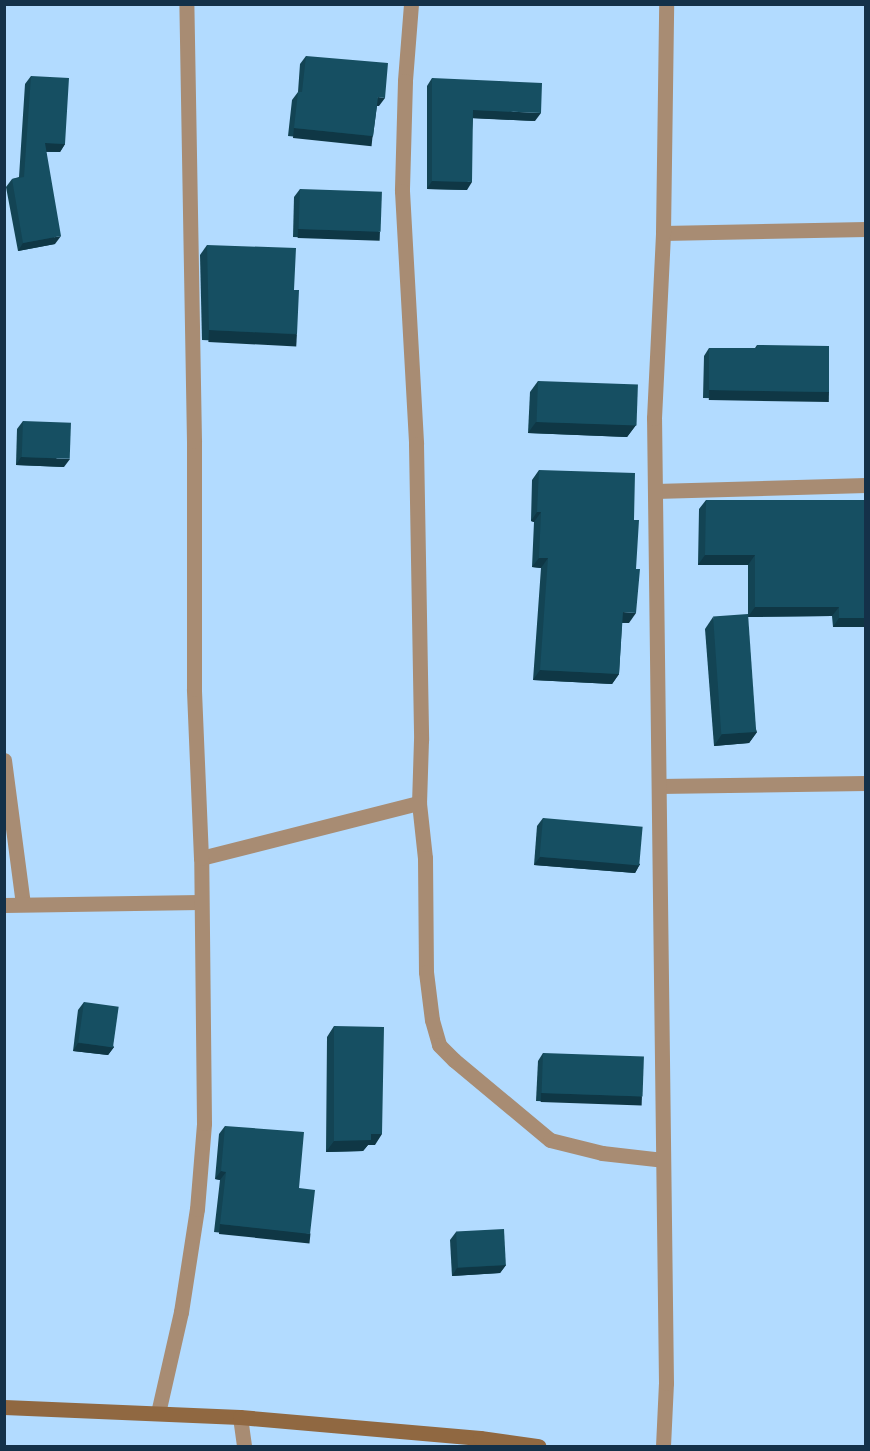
<!DOCTYPE html>
<html>
<head>
<meta charset="utf-8">
<style>
	body { margin:0 }
	#map { position:relative; width:870px; height:1451px; overflow:hidden; background:#b2dbff; font-family:Arial,sans-serif }
	div>[style] { position:absolute }
	[style*='--x'] { left:calc(var(--x)*1px); top:calc(var(--y)*1px); width:calc(var(--w)*1px); rotate:calc(var(--a)*1deg) }
	.minor>* { height:15px; margin:-7.5px; padding:0 7.5px; transform-origin:7.5px; border-radius:7.5px; background:#a88c73 }
	.secondary>* { height:15px; margin:-7.5px; padding:0 7.5px; transform-origin:7.5px; border-radius:7.5px; background:#906841 }
	.wall>* { inset:0; background:#134454 }
	.shaded-wall>* { inset:0; background:#0f3745; transform-origin:0 0 }
	.building>* { inset:0; background:#164f62; transform-origin:0 0 }
	span { translate:-50% -50%; white-space:nowrap; text-align:center; line-height:1.15; -webkit-text-stroke:6px #cbe6fe; paint-order:stroke }
	.frame { position:absolute; inset:0; border:6px solid #143149; pointer-events:none }
</style>
</head>
<body>
<div id="map">
	<div class="minor">
		<div style="--x:411;--y:4;--w:77;--a:94.5"></div>
		<div style="--x:405;--y:81;--w:110;--a:91.6"></div>
		<div style="--x:402;--y:191;--w:253;--a:86.8"></div>
		<div style="--x:416;--y:444;--w:296;--a:89"></div>
		<div style="--x:421;--y:740;--w:63;--a:91.8"></div>
		<div style="--x:419;--y:803;--w:55;--a:83.8"></div>
		<div style="--x:425;--y:858;--w:114;--a:89.5"></div>
		<div style="--x:426;--y:972;--w:48;--a:82.9"></div>
		<div style="--x:432;--y:1020;--w:26;--a:74"></div>
		<div style="--x:439;--y:1045;--w:21;--a:45"></div>
		<div style="--x:454;--y:1060;--w:125;--a:39.8"></div>
		<div style="--x:550;--y:1140;--w:54;--a:14"></div>
		<div style="--x:602;--y:1153;--w:61;--a:6.5"></div>
		<div style="--x:663;--y:233;--w:203;--a:-1.1"></div>
		<div style="--x:655;--y:491;--w:211;--a:-1.6"></div>
		<div style="--x:4;--y:760;--w:145;--a:82.5"></div>
		<div style="--x:659;--y:786;--w:207;--a:-0.8"></div>
		<div style="--x:201;--y:858;--w:225;--a:-14.2"></div>
		<div style="--x:4;--y:905;--w:196;--a:-0.9"></div>
		<div style="--x:158;--y:1413;--w:104;--a:-77.2"></div>
		<div style="--x:181;--y:1312;--w:104;--a:-81.2"></div>
		<div style="--x:197;--y:1209;--w:86;--a:-85.3"></div>
		<div style="--x:204;--y:1123;--w:265;--a:-90.6"></div>
		<div style="--x:201;--y:858;--w:169;--a:-92.4"></div>
		<div style="--x:194;--y:689;--w:248;--a:-90"></div>
		<div style="--x:194;--y:441;--w:437;--a:-91"></div>
		<div style="--x:240;--y:1417;--w:29;--a:82"></div>
		<div style="--x:663;--y:1446;--w:63;--a:-87.3"></div>
		<div style="--x:666;--y:1383;--w:965;--a:-90.71"></div>
		<div style="--x:654;--y:418;--w:185;--a:-87.2"></div>
		<div style="--x:663;--y:233;--w:229;--a:-89.2"></div>
	</div>
	<div class="secondary">
		<div style="--x:4;--y:1407;--w:236;--a:2.4"></div>
		<div style="--x:240;--y:1417;--w:241;--a:5"></div>
		<div style="--x:480;--y:1438;--w:59;--a:7.9"></div>
	</div>
	<div class="wall">
		<div style="clip-path:polygon(306px 56px,379px 106px,377px 106px,373px 136px,368px 144px,288px 136px,292px 100px,298px 92px,300px 64px)"></div>
		<div style="clip-path:polygon(31px 76px,65px 144px,60px 152px,46px 152px,55px 244px,18px 251px,6px 187px,12px 179px,19px 177px,25px 84px)"></div>
		<div style="clip-path:polygon(432px 78px,535px 121px,473px 118px,467px 190px,427px 189px,427px 86px)"></div>
		<div style="clip-path:polygon(300px 189px,380px 232px,375px 240px,293px 237px,294px 197px)"></div>
		<div style="clip-path:polygon(207px 245px,297px 334px,290px 344px,202px 340px,200px 255px)"></div>
		<div style="clip-path:polygon(757px 345px,829px 392px,823px 400px,703px 398px,704px 356px,709px 348px,755px 348px)"></div>
		<div style="clip-path:polygon(538px 381px,636px 425px,627px 437px,528px 433px,530px 392px)"></div>
		<div style="clip-path:polygon(23px 421px,64px 467px,16px 465px,17px 429px)"></div>
		<div style="clip-path:polygon(539px 470px,629px 623px,622px 623px,619px 674px,612px 684px,533px 680px,541px 568px,532px 567px,534px 522px,531px 521px,532px 480px)"></div>
		<div style="clip-path:polygon(706px 500px,866px 627px,833px 627px,832px 616px,748px 617px,748px 565px,698px 565px,699px 509px)"></div>
		<div style="clip-path:polygon(713px 617px,757px 732px,749px 743px,714px 746px,705px 629px)"></div>
		<div style="clip-path:polygon(543px 818px,640px 864px,635px 873px,534px 865px,537px 826px)"></div>
		<div style="clip-path:polygon(84px 1002px,114px 1047px,108px 1055px,73px 1051px,78px 1010px)"></div>
		<div style="clip-path:polygon(334px 1026px,375px 1145px,368px 1145px,363px 1151px,326px 1152px,327px 1037px)"></div>
		<div style="clip-path:polygon(543px 1053px,642px 1096px,637px 1104px,536px 1101px,538px 1061px)"></div>
		<div style="clip-path:polygon(225px 1126px,299px 1188px,305px 1242px,214px 1232px,220px 1180px,215px 1179px,219px 1134px)"></div>
		<div style="clip-path:polygon(456px 1232px,506px 1265px,500px 1273px,452px 1276px,450px 1240px)"></div>
	</div>
	<div class="shaded-wall">
		<div style="clip-path:polygon(378px 97px,385px 98px,379px 106px,372px 106px)"></div>
		<div style="clip-path:polygon(473px 110px,541px 113px,535px 121px,468px 118px)"></div>
		<div style="left:294px;top:128px;width:79px;height:10px;rotate:6deg"></div>
		<div style="clip-path:polygon(45px 143px,65px 144px,60px 152px,39px 151px)"></div>
		<div style="clip-path:polygon(432px 181px,472px 182px,467px 190px,427px 189px)"></div>
		<div style="left:298px;top:229px;width:82px;height:9px;rotate:2deg"></div>
		<div style="clip-path:polygon(61px 236px,55px 244px,18px 251px,23px 243px)"></div>
		<div style="left:209px;top:330px;width:88px;height:12px;rotate:3deg"></div>
		<div style="left:709px;top:390px;width:120px;height:10px;rotate:1deg"></div>
		<div style="clip-path:polygon(536px 422px,636px 425px,627px 437px,528px 433px)"></div>
		<div style="clip-path:polygon(21px 457px,70px 459px,64px 467px,16px 465px)"></div>
		<div style="clip-path:polygon(537px 512px,541px 512px,534px 522px,531px 521px)"></div>
		<div style="clip-path:polygon(705px 555px,755px 555px,748px 565px,698px 565px)"></div>
		<div style="clip-path:polygon(539px 558px,548px 558px,541px 568px,532px 567px)"></div>
		<div style="clip-path:polygon(755px 607px,839px 607px,832px 616px,748px 617px)"></div>
		<div style="clip-path:polygon(623px 612px,636px 613px,629px 623px,616px 622px)"></div>
		<div style="clip-path:polygon(839px 618px,866px 618px,866px 627px,833px 627px)"></div>
		<div style="clip-path:polygon(540px 670px,619px 674px,612px 684px,533px 680px)"></div>
		<div style="clip-path:polygon(757px 732px,749px 743px,714px 746px,722px 734px)"></div>
		<div style="clip-path:polygon(540px 857px,640px 864px,635px 873px,534px 865px)"></div>
		<div style="clip-path:polygon(78px 1043px,114px 1047px,108px 1055px,73px 1051px)"></div>
		<div style="left:541px;top:1093px;width:101px;height:9px;rotate:2deg"></div>
		<div style="clip-path:polygon(371px 1134px,382px 1134px,375px 1145px,368px 1145px,363px 1151px,326px 1152px,334px 1141px)"></div>
		<div style="clip-path:polygon(221px 1171px,226px 1172px,220px 1180px,215px 1179px)"></div>
		<div style="left:220px;top:1224px;width:91px;height:10px;rotate:6deg"></div>
		<div style="clip-path:polygon(506px 1265px,500px 1273px,452px 1276px,457px 1268px)"></div>
	</div>
	<div class="building">
		<div style="clip-path:polygon(306px 56px,388px 63px,385px 98px,378px 97px,373px 136px,294px 128px,298px 92px,302px 92px)"></div>
		<div style="clip-path:polygon(31px 76px,69px 78px,65px 144px,45px 143px,61px 236px,23px 243px,12px 179px,24px 177px)"></div>
		<div style="clip-path:polygon(432px 78px,542px 83px,541px 113px,473px 110px,472px 182px,432px 181px)"></div>
		<div style="left:300px;top:189px;width:82px;height:40px;rotate:2deg"></div>
		<div style="clip-path:polygon(207px 245px,296px 248px,294px 290px,299px 290px,297px 334px,209px 330px)"></div>
		<div style="clip-path:polygon(757px 345px,829px 346px,829px 392px,709px 390px,709px 348px,757px 348px)"></div>
		<div style="left:538px;top:381px;width:100px;height:41px;rotate:2deg"></div>
		<div style="left:23px;top:421px;width:48px;height:36px;rotate:2deg"></div>
		<div style="clip-path:polygon(539px 470px,635px 473px,634px 520px,639px 520px,636px 569px,640px 569px,636px 613px,623px 612px,619px 674px,540px 670px,548px 558px,539px 558px,541px 512px,537px 512px)"></div>
		<div style="clip-path:polygon(706px 500px,866px 500px,866px 618px,839px 618px,839px 607px,755px 607px,755px 555px,705px 555px)"></div>
		<div style="left:748px;top:614px;width:118px;height:35px;rotate:86deg"></div>
		<div style="left:543px;top:818px;width:100px;height:39px;rotate:5deg"></div>
		<div style="left:84px;top:1002px;width:35px;height:41px;rotate:8deg"></div>
		<div style="clip-path:polygon(334px 1026px,384px 1027px,382px 1134px,371px 1134px,371px 1140px,334px 1141px)"></div>
		<div style="left:543px;top:1053px;width:101px;height:40px;rotate:2deg"></div>
		<div style="clip-path:polygon(225px 1126px,304px 1132px,299px 1188px,315px 1190px,310px 1234px,220px 1224px,226px 1172px,221px 1171px)"></div>
		<div style="left:504px;top:1229px;width:36px;height:48px;rotate:87deg"></div>
	</div>
	<div class="frame"></div>
</div>
</body>
</html>
